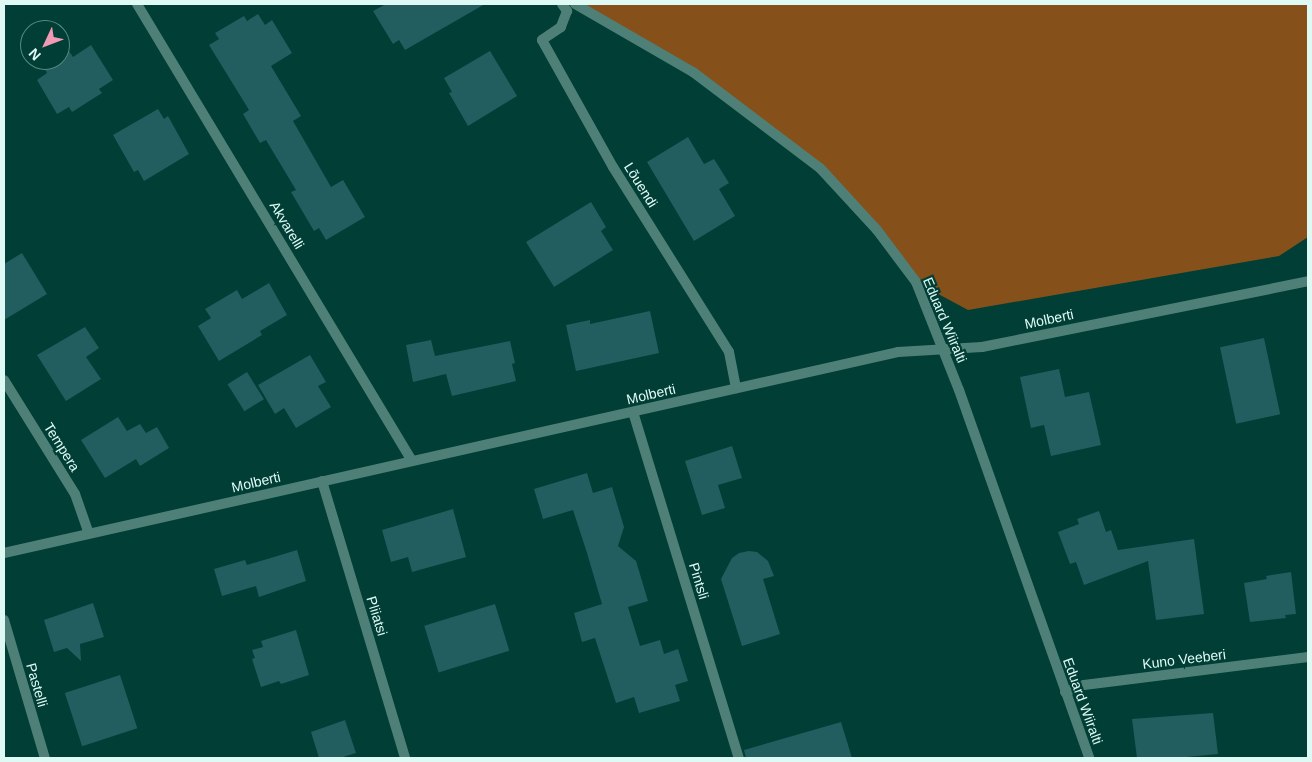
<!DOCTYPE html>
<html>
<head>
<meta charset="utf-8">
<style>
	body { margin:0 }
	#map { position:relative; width:1312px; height:762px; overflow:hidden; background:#003e36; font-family:Arial,sans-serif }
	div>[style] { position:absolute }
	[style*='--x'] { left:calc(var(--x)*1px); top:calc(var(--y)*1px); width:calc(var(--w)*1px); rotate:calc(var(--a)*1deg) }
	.green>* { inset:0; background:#86501b }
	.building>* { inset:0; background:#225d60; transform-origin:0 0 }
	.minor>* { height:10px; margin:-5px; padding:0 5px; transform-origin:5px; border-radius:5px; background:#4f8077 }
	span { translate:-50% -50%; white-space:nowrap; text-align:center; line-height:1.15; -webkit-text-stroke:4.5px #003e36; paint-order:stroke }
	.street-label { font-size:14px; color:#dffaf4 }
	.frame { position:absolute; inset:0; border:5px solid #dffaf4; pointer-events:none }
	.north { position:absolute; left:20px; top:20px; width:50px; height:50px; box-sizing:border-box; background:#003e36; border:1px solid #598982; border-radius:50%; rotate:227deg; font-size:14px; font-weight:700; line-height:20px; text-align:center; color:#dffaf4 }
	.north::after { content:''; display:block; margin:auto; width:18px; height:22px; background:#f19ab4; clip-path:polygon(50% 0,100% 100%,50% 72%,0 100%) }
</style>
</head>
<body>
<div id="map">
	<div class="green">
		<div style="clip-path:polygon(575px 4px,1308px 4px,1308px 237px,1279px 256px,968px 310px,916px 282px,820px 168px,693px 72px)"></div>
	</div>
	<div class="building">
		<div style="clip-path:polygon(386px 4px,485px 4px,405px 50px,399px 40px,393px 44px,373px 11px)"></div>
		<div style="clip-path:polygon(258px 14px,265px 25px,272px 20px,292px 53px,271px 66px,301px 116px,293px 121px,331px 187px,343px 180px,365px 217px,326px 240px,319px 228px,314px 231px,291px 192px,296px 190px,266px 140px,260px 143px,243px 114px,249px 110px,209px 45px,219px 39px,215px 33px,244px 16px,247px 21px)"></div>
		<div style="clip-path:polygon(91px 45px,113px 80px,99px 89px,102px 93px,72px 112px,69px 107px,57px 114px,37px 80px,47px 73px,44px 67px,55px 60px,60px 60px,60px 57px,69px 51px,73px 57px)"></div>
		<div style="clip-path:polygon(490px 51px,517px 96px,468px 126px,449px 93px,452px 92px,444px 78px)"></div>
		<div style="clip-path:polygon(158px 109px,164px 119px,168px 116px,189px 154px,144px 181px,138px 170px,134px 172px,113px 135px)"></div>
		<div style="clip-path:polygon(688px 137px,704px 164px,714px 159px,729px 183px,719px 189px,735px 216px,694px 241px,647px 162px)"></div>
		<div style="clip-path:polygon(591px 202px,606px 227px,601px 231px,613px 250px,554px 287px,526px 242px)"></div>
		<div style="clip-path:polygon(22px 253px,47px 294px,4px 320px,4px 264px)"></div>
		<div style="clip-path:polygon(269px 283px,287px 315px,260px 331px,262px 335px,219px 361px,198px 326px,211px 318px,205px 309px,237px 290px,242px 299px)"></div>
		<div style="clip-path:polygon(650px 311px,659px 353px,576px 371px,566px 325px,590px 320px,590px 324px)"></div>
		<div style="clip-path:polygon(85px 327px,99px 348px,86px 357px,101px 379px,66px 401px,37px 355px)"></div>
		<div style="left:1264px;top:338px;width:78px;height:45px;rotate:78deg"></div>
		<div style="clip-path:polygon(431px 340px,435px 356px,510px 341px,515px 363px,512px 364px,516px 381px,452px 396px,446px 374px,413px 382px,406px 345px)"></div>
		<div style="clip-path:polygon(310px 355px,326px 382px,318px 386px,331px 407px,296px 428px,284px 408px,275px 414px,258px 385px)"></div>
		<div style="clip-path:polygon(1059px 369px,1065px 397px,1089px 392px,1101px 445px,1051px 456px,1044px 425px,1031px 428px,1020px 377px)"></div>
		<div style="left:247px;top:372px;width:32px;height:23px;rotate:58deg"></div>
		<div style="clip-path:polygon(118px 417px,127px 431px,140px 424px,146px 433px,157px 427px,169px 448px,140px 466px,136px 459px,105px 478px,81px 440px)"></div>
		<div style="clip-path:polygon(732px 446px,742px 478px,718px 485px,725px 508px,702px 515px,685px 461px)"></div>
		<div style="clip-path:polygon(587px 473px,593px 493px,612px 487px,624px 527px,618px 546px,636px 561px,648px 601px,628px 607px,640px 646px,660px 640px,664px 654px,678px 649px,688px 681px,675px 685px,680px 701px,639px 713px,634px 697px,616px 703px,595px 638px,582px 642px,574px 613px,602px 604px,587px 553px,573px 510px,543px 519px,534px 489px)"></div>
		<div style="clip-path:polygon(453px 509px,466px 557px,412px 572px,408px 557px,391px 562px,382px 530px)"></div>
		<div style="clip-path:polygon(1099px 511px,1106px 532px,1111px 530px,1118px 550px,1194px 539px,1204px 614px,1156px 620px,1148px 561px,1084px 585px,1076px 562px,1070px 564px,1058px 532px,1079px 524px,1077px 519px)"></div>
		<div style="clip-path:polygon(297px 550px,306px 581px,259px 597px,256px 586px,222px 596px,214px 569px,245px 560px,247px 565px)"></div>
		<div style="clip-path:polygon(749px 551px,757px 552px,768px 561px,774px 576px,763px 579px,780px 634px,742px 646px,721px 579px,732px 558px,739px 553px)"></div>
		<div style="clip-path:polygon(1291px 572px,1296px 614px,1285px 615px,1286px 618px,1250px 622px,1244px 583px,1267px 579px,1266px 576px)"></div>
		<div style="clip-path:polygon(93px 603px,104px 637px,80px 644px,81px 661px,67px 648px,54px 652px,44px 620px)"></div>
		<div style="left:495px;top:604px;width:49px;height:74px;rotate:73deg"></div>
		<div style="clip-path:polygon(296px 630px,309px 675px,281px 684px,279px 681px,261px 687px,252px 659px,255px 658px,252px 650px,263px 647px,261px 641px)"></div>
		<div style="left:120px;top:675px;width:56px;height:58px;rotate:72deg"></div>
		<div style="clip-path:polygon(1213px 713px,1218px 754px,1176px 758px,1137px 758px,1132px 719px)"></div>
		<div style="clip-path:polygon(345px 720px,356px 753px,340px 758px,319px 758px,311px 732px)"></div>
		<div style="clip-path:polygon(841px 722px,852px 758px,746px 758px,744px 750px)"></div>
	</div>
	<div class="minor">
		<div style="--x:137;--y:4;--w:533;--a:58.96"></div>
		<div style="--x:562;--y:4;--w:9;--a:54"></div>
		<div style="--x:567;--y:11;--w:17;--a:111"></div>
		<div style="--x:561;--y:27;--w:23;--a:146"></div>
		<div style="--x:542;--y:40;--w:145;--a:60.8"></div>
		<div style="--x:613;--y:167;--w:218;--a:57.9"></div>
		<div style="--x:729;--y:352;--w:37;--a:79"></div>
		<div style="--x:575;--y:4;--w:136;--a:30"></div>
		<div style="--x:693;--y:72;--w:159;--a:37.1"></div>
		<div style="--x:820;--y:168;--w:84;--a:47.4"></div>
		<div style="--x:877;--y:230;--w:65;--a:53.1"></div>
		<div style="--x:916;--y:282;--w:116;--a:68.3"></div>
		<div style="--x:959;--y:390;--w:390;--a:70.5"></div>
		<div style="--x:4;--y:380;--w:134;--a:58.1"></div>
		<div style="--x:75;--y:494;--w:42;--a:70.7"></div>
		<div style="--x:633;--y:412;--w:362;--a:73"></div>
		<div style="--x:322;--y:481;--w:289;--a:73.3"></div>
		<div style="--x:4;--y:553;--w:916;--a:-12.67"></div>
		<div style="--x:898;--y:352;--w:84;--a:-3.4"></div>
		<div style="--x:982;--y:347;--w:333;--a:-11.4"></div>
		<div style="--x:4;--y:620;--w:144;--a:73.5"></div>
		<div style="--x:1065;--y:692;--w:20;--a:-20"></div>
		<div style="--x:1084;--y:685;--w:226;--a:-7.1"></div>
	</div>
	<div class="street-label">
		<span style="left:641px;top:185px;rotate:58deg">Lõuendi</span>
		<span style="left:287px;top:225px;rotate:59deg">Akvarelli</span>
		<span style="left:1049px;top:319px;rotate:-12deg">Molberti</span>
		<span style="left:945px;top:320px;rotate:67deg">Eduard Wiiralti</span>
		<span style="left:651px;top:394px;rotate:-13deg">Molberti</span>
		<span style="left:62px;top:447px;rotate:58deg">Tempera</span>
		<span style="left:256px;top:482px;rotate:-13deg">Molberti</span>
		<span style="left:699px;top:581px;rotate:73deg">Pintsli</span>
		<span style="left:377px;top:616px;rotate:73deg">Pliiatsi</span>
		<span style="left:1184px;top:659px;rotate:-7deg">Kuno Veeberi</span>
		<span style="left:37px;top:685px;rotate:74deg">Pastelli</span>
		<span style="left:1083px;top:701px;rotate:70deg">Eduard Wiiralti</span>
	</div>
	<div class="frame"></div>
	<div class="north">N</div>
</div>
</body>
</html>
